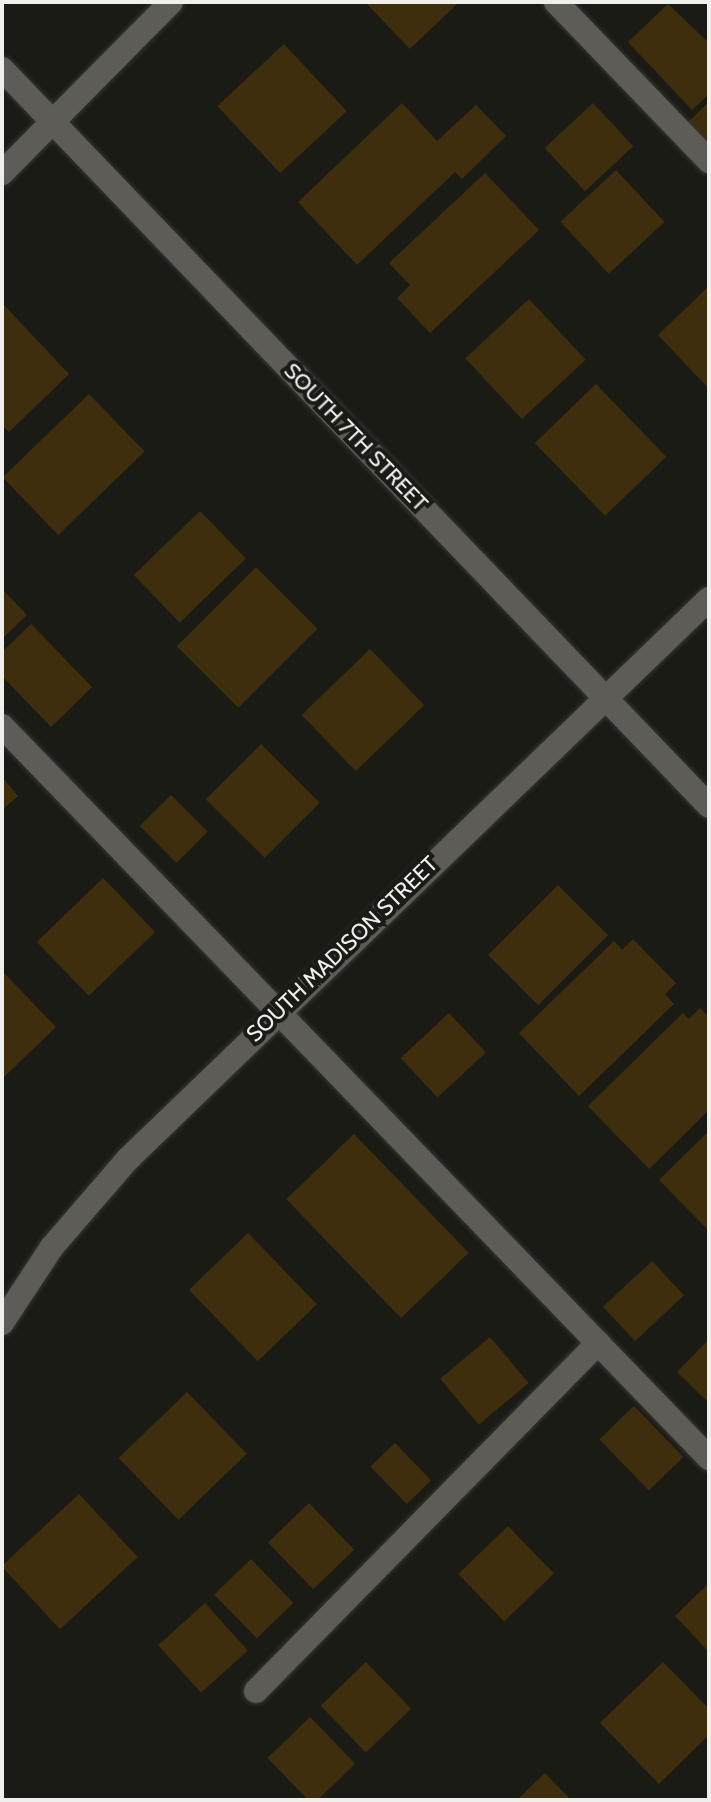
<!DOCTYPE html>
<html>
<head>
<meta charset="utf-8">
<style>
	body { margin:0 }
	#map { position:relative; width:711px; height:1802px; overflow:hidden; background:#1b1b16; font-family:Cabin,sans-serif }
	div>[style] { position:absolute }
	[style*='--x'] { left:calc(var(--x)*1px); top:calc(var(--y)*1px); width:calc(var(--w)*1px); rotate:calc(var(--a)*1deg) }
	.building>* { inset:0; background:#3f2e0d; transform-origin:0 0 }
	.roads { filter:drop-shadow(0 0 2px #353531) drop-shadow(0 0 2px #353531) }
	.minor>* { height:24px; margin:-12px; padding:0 12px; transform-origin:12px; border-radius:12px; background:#5d5c56 }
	span { translate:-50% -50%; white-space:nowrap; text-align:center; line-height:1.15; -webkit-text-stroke:8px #1b1b16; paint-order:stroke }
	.street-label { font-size:22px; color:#efefeb }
	.frame { position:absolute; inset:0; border:4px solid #efefeb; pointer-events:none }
</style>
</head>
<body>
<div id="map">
	<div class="building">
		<div style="clip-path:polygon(365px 2px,459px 2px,410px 49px)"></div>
		<div style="clip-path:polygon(668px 4px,709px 43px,709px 94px,692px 110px,628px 42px)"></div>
		<div style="left:284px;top:44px;width:92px;height:91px;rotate:47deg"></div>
		<div style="clip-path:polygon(709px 102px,709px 146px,687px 123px)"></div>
		<div style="clip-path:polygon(402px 103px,437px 141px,476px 105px,506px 136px,462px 179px,455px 172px,357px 265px,298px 202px)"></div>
		<div style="left:593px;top:103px;width:59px;height:66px;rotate:47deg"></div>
		<div style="left:616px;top:170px;width:71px;height:76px;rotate:47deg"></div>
		<div style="clip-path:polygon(485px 173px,539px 230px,430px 333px,397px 298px,410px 285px,389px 263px)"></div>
		<div style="clip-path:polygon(709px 286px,709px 389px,658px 335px)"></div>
		<div style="left:529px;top:299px;width:83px;height:87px;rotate:47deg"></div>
		<div style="clip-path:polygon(2px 303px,69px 374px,9px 432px,2px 425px)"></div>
		<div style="left:596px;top:384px;width:101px;height:85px;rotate:46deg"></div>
		<div style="left:89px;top:394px;width:80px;height:120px;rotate:46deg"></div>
		<div style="left:200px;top:511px;width:66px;height:92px;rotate:46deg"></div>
		<div style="left:256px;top:567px;width:87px;height:112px;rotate:45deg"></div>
		<div style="clip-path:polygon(2px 589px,27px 615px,2px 639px)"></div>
		<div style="clip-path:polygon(31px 624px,92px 687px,51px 727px,2px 676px,2px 652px)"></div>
		<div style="left:370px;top:649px;width:78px;height:95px;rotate:46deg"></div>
		<div style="left:261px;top:744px;width:83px;height:78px;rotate:45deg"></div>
		<div style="clip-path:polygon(2px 777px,18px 796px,2px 810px)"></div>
		<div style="left:171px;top:795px;width:52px;height:44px;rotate:45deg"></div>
		<div style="left:103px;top:878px;width:75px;height:92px;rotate:46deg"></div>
		<div style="left:558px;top:885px;width:71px;height:99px;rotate:45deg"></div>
		<div style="clip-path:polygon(633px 939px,676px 983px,665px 994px,674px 1004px,579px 1096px,519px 1033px,614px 941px,622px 950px)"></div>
		<div style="clip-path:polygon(4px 973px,56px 1027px,2px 1079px,2px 975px)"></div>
		<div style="clip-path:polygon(700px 1008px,709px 1017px,709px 1110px,649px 1169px,588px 1106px,683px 1013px,689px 1019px)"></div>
		<div style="left:449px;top:1013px;width:54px;height:66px;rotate:47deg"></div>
		<div style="clip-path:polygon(709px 1131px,709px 1231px,659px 1180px)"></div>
		<div style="left:354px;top:1134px;width:165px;height:94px;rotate:46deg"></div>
		<div style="left:248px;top:1233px;width:99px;height:82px;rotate:46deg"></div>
		<div style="left:652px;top:1261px;width:47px;height:67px;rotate:47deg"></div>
		<div style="left:490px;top:1337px;width:60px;height:65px;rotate:50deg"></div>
		<div style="clip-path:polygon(709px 1339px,709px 1403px,677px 1372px)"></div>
		<div style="left:187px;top:1392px;width:86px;height:95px;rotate:46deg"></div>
		<div style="left:634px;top:1406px;width:71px;height:48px;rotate:46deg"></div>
		<div style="left:395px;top:1443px;width:52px;height:34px;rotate:46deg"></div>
		<div style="left:79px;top:1494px;width:86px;height:106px;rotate:47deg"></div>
		<div style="left:309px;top:1503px;width:65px;height:57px;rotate:46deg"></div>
		<div style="left:508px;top:1526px;width:66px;height:69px;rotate:46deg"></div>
		<div style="left:251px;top:1559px;width:61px;height:51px;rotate:46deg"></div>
		<div style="clip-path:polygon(709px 1583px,709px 1652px,675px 1616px)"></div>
		<div style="left:205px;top:1603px;width:64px;height:63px;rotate:48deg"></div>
		<div style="left:366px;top:1662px;width:65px;height:63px;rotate:46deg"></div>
		<div style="clip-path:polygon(663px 1662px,709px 1709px,709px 1735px,659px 1784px,600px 1723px)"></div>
		<div style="left:310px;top:1717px;width:65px;height:59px;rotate:46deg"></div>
		<div style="clip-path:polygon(545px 1773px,571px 1800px,517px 1800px)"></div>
	</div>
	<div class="roads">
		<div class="minor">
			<div style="--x:556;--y:2;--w:221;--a:46.1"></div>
			<div style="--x:2;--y:69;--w:1021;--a:46.19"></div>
			<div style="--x:2;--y:173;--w:240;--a:-45.3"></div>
			<div style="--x:2;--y:726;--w:1018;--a:46"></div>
			<div style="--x:2;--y:1323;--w:91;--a:-56.7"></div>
			<div style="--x:52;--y:1247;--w:116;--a:-49.2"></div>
			<div style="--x:128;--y:1159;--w:807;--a:-43.95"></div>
			<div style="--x:256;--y:1691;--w:488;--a:-45.5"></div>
		</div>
	</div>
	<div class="street-label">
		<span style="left:356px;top:437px;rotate:46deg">SOUTH 7TH STREET</span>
		<span style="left:342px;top:949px;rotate:-44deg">SOUTH MADISON STREET</span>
	</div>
	<div class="frame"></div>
</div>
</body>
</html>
